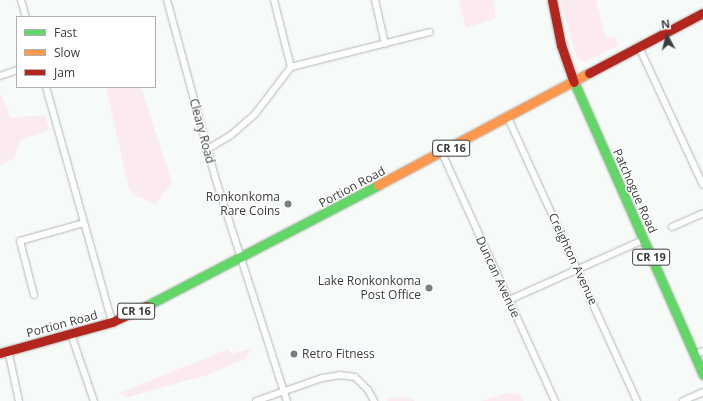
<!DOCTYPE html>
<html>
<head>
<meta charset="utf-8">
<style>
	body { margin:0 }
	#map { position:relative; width:703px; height:401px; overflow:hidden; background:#f7fbf8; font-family:"Open Sans",sans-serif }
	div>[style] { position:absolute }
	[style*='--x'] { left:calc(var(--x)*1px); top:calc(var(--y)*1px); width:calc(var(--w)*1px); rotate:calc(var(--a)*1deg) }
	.green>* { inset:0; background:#fbeaef }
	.roads { filter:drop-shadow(0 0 1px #b3b6b4) drop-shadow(0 0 1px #b3b6b4) }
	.street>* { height:6px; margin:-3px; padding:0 3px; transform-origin:3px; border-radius:3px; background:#fefefe }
	.fast>* { height:9px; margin:-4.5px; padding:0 4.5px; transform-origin:4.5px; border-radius:4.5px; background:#63d668 }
	.slow>* { height:9px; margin:-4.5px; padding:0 4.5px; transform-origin:4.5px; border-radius:4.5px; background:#ff974d }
	.jam>* { height:9px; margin:-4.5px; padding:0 4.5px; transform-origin:4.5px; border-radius:4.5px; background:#b3261e }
	.dots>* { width:11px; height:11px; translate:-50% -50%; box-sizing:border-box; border:2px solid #fff; border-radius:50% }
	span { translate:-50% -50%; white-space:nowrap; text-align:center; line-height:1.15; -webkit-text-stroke:3px #fff; paint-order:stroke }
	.shield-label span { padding:1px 3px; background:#fff; border:1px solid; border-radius:3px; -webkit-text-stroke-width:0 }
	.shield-label { font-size:11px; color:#3a3d3b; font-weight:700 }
	.street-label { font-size:12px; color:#3a3d3b }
	.poi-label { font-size:12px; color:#3a3d3b }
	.right { translate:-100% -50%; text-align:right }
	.left { translate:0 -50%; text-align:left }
	.legend { position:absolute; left:16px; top:16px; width:140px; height:72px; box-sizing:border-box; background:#fff; border:1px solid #b0b1b1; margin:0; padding:5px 7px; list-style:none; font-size:12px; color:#3a3d3b }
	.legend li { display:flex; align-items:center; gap:8px; height:20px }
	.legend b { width:20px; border:1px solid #b0b1b1 }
	.north { position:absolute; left:647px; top:16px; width:40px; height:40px; -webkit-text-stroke:3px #fff; paint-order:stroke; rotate:353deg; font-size:11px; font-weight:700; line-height:16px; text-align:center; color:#3a3d3b }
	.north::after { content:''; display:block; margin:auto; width:14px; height:18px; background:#3a3d3b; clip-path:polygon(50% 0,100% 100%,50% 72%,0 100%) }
</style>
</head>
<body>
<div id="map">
	<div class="green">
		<div style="clip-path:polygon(459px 0,493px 0,496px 18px,466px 28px)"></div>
		<div style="clip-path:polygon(560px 0,596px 0,606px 39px,615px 37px,619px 45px,584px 62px,577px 57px)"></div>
		<div style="clip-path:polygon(106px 87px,141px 87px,172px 183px,155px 204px,135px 195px,129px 189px)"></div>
		<div style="clip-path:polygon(0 93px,11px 118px,45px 115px,49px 130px,20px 140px,14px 159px,0 165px)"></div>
		<div style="clip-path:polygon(252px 348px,245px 359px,210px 374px,128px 397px,119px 393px,228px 349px,232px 354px)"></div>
		<div style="clip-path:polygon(507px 393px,518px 394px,524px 401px,481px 401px)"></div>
		<div style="clip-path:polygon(409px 397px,415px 401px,387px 401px,386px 398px)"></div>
	</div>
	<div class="roads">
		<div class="street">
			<div style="--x:21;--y:0;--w:18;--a:74"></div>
			<div style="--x:167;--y:0;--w:183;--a:74.8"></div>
			<div style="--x:215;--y:177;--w:235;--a:72.2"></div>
			<div style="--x:274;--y:0;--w:69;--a:75.8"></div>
			<div style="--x:375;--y:0;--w:45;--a:77.2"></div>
			<div style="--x:639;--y:47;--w:152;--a:65.1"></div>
			<div style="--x:0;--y:76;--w:18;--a:-19"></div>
			<div style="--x:46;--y:87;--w:244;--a:74.3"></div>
			<div style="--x:508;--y:118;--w:311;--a:65.5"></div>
			<div style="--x:206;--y:150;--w:29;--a:-31"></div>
			<div style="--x:231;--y:135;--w:32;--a:-41"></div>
			<div style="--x:255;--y:114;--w:59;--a:-52.5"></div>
			<div style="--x:291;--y:67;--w:143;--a:-14.1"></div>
			<div style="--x:442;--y:153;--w:273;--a:65.5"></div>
			<div style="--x:672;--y:227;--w:34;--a:-24"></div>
			<div style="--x:34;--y:295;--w:56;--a:-104.5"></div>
			<div style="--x:20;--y:241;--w:66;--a:-15.7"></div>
			<div style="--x:509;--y:300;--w:147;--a:-24.1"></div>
			<div style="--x:71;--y:334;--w:71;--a:71.1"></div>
			<div style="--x:8;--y:350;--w:52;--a:77.8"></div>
			<div style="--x:694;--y:355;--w:10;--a:-24"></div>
			<div style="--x:256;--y:401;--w:70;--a:-19.2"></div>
			<div style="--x:322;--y:378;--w:18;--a:-9"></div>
			<div style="--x:340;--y:375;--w:15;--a:8"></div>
			<div style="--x:355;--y:377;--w:18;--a:45"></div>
			<div style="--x:368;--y:390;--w:13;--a:61"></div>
			<div style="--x:683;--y:401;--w:22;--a:-24"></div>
		</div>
		<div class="fast">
			<div style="--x:574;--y:82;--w:320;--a:66.2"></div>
			<div style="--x:146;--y:306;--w:262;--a:-27.5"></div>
		</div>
		<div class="slow">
			<div style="--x:378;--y:185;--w:239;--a:-28"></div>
		</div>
		<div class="jam">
			<div style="--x:552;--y:0;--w:46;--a:78.7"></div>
			<div style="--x:561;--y:45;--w:39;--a:71"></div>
			<div style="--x:589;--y:73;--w:129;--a:-27.8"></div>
			<div style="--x:0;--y:353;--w:116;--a:-15.5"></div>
			<div style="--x:112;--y:322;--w:38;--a:-25"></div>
		</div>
	</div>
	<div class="dots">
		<div style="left:288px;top:204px;background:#7c807d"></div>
		<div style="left:429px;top:288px;background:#7c807d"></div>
		<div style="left:294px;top:354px;background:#7c807d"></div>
	</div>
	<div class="shield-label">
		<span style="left:451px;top:148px">CR 16</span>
		<span style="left:651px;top:257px">CR 19</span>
		<span style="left:136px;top:311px">CR 16</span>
	</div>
	<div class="street-label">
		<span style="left:202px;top:131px;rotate:75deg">Cleary Road</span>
		<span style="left:352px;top:187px;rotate:-28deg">Portion Road</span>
		<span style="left:635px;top:191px;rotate:66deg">Patchogue Road</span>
		<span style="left:573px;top:259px;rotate:65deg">Creighton Avenue</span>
		<span style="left:498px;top:277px;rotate:65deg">Duncan Avenue</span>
		<span style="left:62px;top:324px;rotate:-15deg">Portion Road</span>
	</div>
	<div class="poi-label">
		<span class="right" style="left:280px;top:204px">Ronkonkoma<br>Rare Coins</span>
		<span class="right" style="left:421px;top:288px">Lake Ronkonkoma<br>Post Office</span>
		<span class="left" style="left:302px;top:354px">Retro Fitness</span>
	</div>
	<ul class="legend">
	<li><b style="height:5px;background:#63d668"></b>Fast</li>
	<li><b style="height:5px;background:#ff974d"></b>Slow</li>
	<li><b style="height:5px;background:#b3261e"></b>Jam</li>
	</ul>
	<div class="north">N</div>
</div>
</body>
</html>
